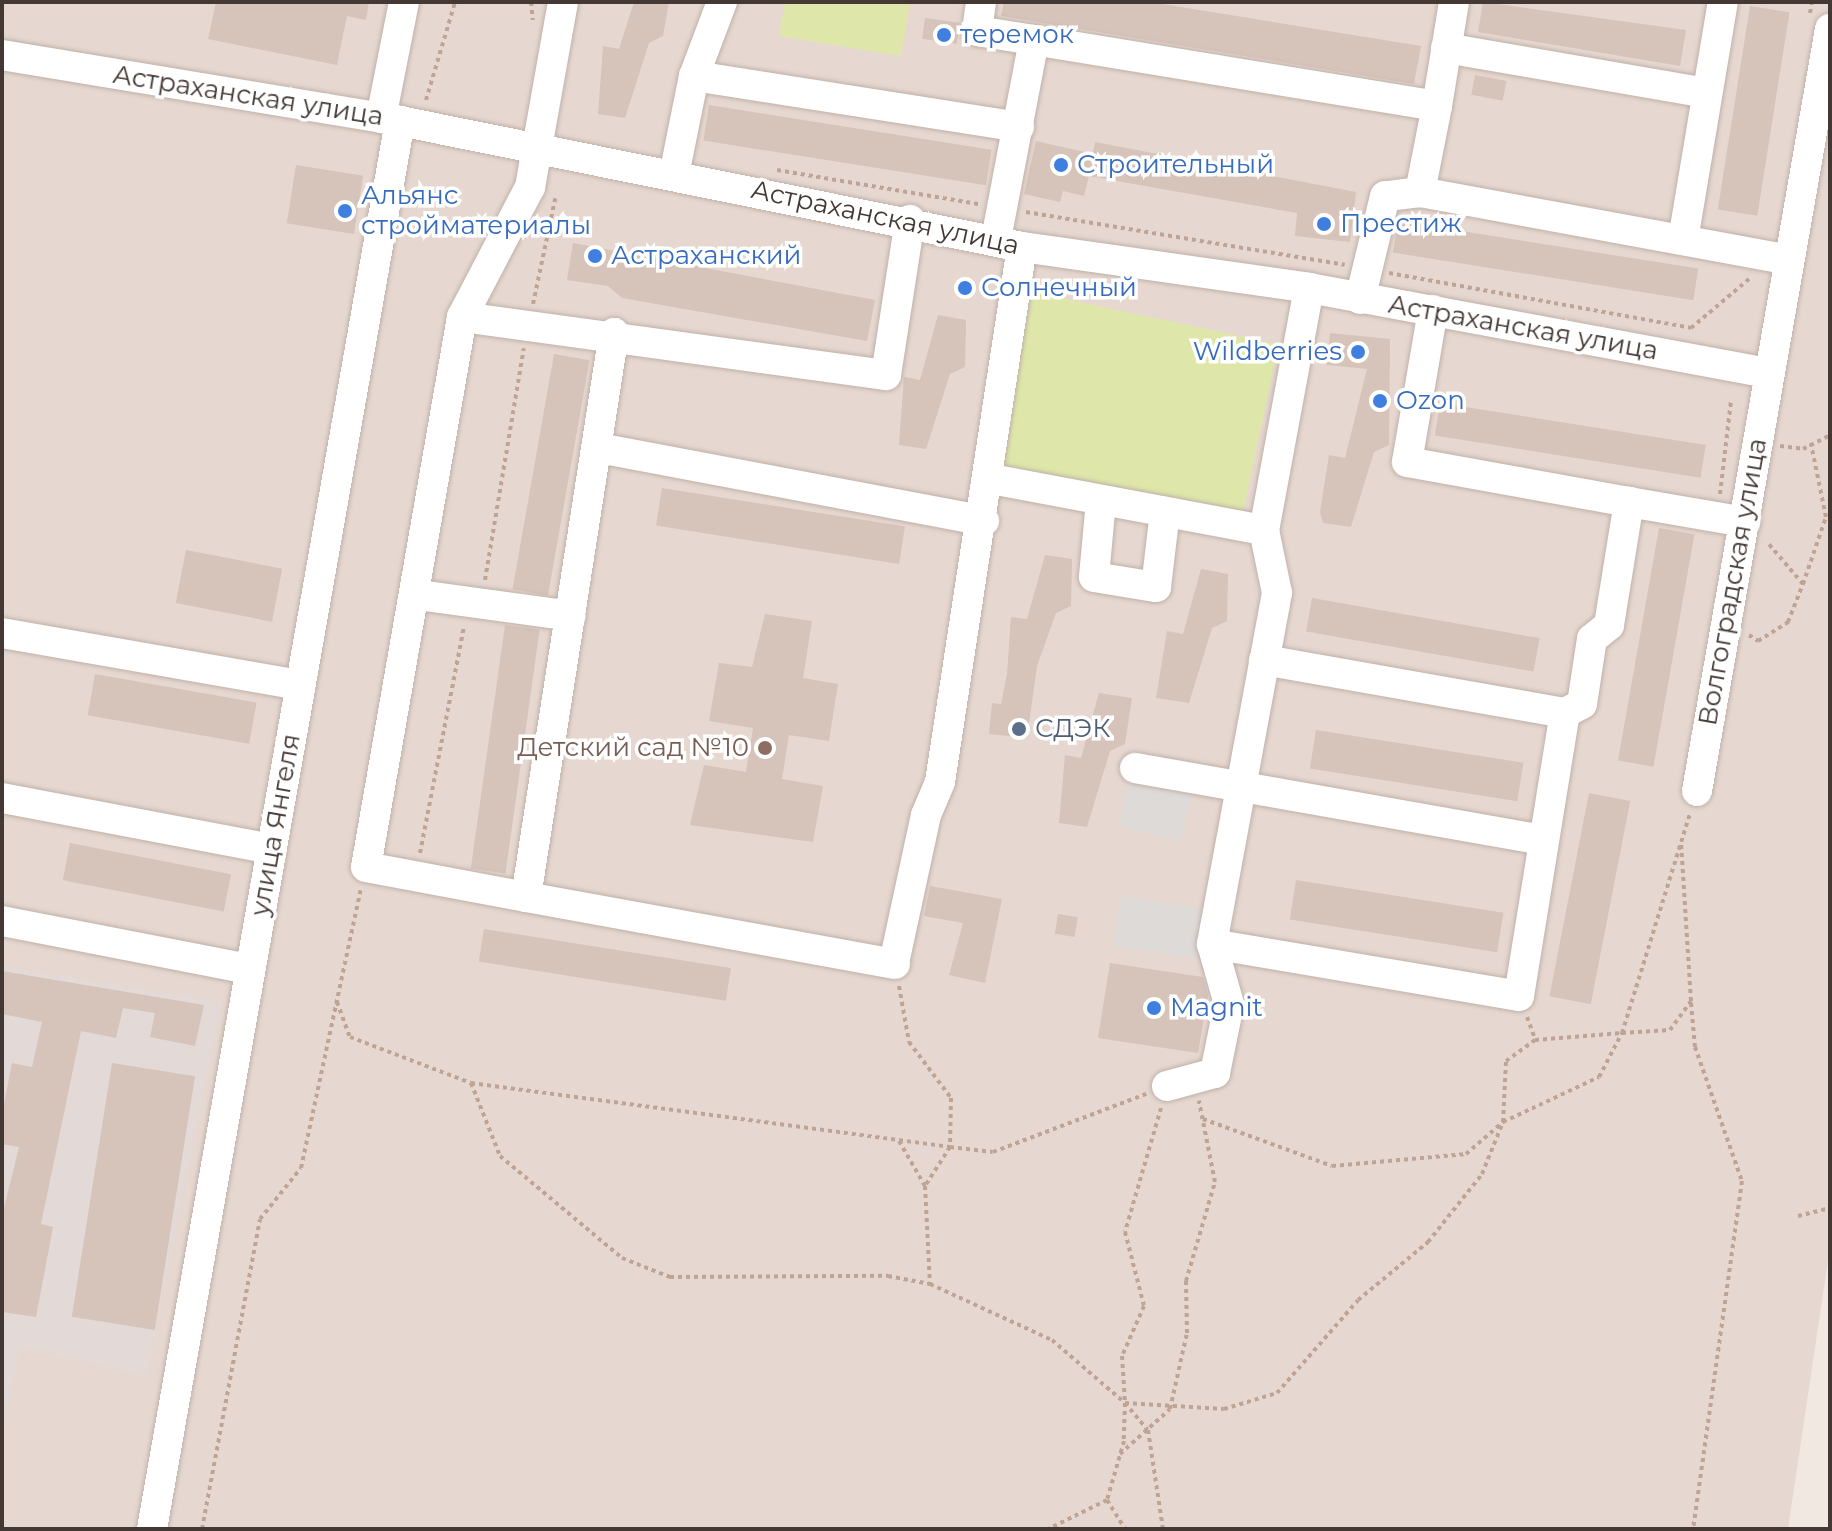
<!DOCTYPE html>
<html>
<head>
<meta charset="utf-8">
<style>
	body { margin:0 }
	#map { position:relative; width:1832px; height:1531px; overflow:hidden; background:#f1e8e2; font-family:Montserrat,sans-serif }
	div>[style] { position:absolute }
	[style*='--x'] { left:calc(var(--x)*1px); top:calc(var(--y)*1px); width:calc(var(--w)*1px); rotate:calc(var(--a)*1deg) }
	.residential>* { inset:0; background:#e6d8d0 }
	.industrial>* { inset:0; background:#e3dad7 }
	.green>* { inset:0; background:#dee7a9; transform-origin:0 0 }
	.parking>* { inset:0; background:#dedad8; transform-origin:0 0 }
	.building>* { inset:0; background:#d6c3ba; transform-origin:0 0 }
	.path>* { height:4px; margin-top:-2px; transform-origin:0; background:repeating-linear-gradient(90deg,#bfa496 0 4px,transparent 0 8px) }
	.roads { filter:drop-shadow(0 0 2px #c0b1a8) drop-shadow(0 0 2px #c0b1a8) }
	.minor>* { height:30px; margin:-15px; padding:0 15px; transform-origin:15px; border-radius:15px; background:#fff }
	.dots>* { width:22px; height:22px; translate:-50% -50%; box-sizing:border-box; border:4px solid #fff; border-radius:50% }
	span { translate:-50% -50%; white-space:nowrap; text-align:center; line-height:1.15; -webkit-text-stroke:7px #fff; paint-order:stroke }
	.shop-label { font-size:26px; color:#366cbe }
	.left { translate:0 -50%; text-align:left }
	.right { translate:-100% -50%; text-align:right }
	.street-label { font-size:26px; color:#433833 }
	.service-label { font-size:26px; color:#4e5e75 }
	.education-label { font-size:26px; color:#785e54 }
	.frame { position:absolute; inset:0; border:4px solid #433833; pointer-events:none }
</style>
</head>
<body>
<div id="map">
	<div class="residential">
		<div style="clip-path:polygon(2px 2px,1830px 2px,1830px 1247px,1788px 1529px,2px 1529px)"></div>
	</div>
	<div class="industrial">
		<div style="clip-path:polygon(2px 966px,221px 1002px,146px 1376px,20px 1346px,2px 1432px)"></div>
	</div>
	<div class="green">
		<div style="clip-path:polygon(785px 2px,910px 2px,901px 56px,779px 36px)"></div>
		<div style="left:1032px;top:292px;width:252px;height:177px;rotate:12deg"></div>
	</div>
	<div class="parking">
		<div style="left:1132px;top:763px;width:64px;height:65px;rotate:12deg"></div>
		<div style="left:1121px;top:896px;width:85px;height:50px;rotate:9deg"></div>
	</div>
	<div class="building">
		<div style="clip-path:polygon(216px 2px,369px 2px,366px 20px,347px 16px,337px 65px,208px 39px)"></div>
		<div style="clip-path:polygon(634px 2px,669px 2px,663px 36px,649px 43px,625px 118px,598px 114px,603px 46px,619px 49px)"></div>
		<div style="clip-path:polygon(1004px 2px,1150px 2px,1421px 46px,1414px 84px,1001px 16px)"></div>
		<div style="clip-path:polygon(1483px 2px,1686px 30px,1680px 66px,1478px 32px)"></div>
		<div style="left:1750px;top:6px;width:40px;height:206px;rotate:9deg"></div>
		<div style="left:925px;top:18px;width:35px;height:21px;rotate:8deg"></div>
		<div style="left:1475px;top:75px;width:32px;height:20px;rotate:11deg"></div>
		<div style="left:709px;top:105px;width:286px;height:36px;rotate:9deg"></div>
		<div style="clip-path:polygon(1036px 141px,1093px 154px,1095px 142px,1356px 192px,1350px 242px,1295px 236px,1297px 213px,1089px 176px,1084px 196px,1063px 191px,1060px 202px,1024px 194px)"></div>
		<div style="left:296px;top:165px;width:68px;height:59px;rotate:9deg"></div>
		<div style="left:1398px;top:221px;width:304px;height:32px;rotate:9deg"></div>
		<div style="clip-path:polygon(573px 243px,875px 300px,867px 341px,622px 298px,608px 286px,567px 280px)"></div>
		<div style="clip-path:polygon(938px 315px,966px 320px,965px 367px,950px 374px,926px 449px,899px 445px,904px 377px,920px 380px)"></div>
		<div style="clip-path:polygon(1330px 333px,1390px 339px,1389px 445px,1374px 452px,1351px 527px,1323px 523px,1320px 512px,1329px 455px,1345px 458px,1367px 369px,1327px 365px)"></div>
		<div style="left:554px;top:354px;width:36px;height:239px;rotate:10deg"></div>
		<div style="left:1440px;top:403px;width:269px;height:33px;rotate:9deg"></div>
		<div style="left:662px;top:488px;width:246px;height:38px;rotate:9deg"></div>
		<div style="left:1659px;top:528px;width:36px;height:236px;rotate:10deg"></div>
		<div style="left:186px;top:550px;width:98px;height:54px;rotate:11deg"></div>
		<div style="clip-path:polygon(1045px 555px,1072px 559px,1071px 606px,1056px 613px,1037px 666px,1027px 738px,989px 734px,992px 703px,1001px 704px,1007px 674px,1011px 617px,1027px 619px)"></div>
		<div style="clip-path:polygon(1201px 569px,1228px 574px,1227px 621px,1212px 628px,1189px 703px,1156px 698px,1167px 631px,1183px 634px)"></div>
		<div style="left:1312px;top:598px;width:231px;height:34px;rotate:10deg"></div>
		<div style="clip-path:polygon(765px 614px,812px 621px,803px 678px,838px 684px,829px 741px,789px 735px,782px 779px,823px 786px,813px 842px,690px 825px,704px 765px,746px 772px,753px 728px,709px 721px,719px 663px,752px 667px)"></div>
		<div style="left:505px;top:625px;width:35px;height:246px;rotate:8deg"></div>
		<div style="left:95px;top:674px;width:164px;height:42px;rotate:10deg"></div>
		<div style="clip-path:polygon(1099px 693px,1132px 698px,1125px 744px,1110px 751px,1087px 827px,1059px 823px,1065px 755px,1081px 758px)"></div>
		<div style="left:1316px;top:730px;width:210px;height:39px;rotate:9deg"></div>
		<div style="left:1589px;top:793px;width:42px;height:207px;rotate:11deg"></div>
		<div style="left:70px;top:843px;width:164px;height:38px;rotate:11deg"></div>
		<div style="left:1296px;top:880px;width:210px;height:40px;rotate:9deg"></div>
		<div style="clip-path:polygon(930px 886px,1002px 899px,985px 983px,949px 975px,963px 923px,924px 916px)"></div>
		<div style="left:1058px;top:914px;width:20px;height:20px;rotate:9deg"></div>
		<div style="left:484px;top:929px;width:250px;height:33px;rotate:9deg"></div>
		<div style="clip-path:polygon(1110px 963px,1203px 977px,1208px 995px,1198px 1053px,1098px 1038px)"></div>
		<div style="clip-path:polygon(2px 971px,204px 1005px,195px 1046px,150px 1037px,155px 1013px,123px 1008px,116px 1038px,81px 1031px,41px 1224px,53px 1227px,36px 1317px,2px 1312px,2px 1216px,19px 1147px,2px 1144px,2px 1114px,12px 1063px,32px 1067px,42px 1022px,2px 1014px)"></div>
		<div style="left:112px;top:1063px;width:84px;height:257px;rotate:9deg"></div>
	</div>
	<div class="path">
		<div style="--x:531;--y:2;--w:18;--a:84"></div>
		<div style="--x:1810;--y:13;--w:11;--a:-80"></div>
		<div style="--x:426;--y:100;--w:102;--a:-73.5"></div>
		<div style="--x:777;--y:170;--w:204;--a:9.6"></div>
		<div style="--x:1026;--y:212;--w:323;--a:9.4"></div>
		<div style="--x:1389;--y:273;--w:307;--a:10.3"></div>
		<div style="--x:1691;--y:328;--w:76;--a:-40.2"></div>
		<div style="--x:533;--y:304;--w:111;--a:-78.1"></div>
		<div style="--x:1780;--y:446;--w:23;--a:7"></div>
		<div style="--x:1803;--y:449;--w:30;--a:-27"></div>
		<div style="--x:1720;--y:494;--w:94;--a:-83.3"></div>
		<div style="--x:485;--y:580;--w:235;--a:-80.5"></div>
		<div style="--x:1803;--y:584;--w:71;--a:-71.1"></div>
		<div style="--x:1826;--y:517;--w:75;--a:-101.6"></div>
		<div style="--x:1749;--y:635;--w:11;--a:34"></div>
		<div style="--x:1758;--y:641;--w:36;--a:-32"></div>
		<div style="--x:1788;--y:622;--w:41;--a:-68.5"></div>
		<div style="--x:1803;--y:584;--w:55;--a:-130.6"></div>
		<div style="--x:420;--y:853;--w:231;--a:-79"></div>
		<div style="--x:899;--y:986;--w:57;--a:79.9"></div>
		<div style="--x:909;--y:1042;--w:70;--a:53.1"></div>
		<div style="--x:951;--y:1098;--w:49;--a:91.2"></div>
		<div style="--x:950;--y:1147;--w:46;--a:122.7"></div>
		<div style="--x:337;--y:1002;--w:37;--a:70"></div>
		<div style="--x:350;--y:1037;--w:129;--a:20.8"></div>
		<div style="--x:471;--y:1083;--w:483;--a:7.6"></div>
		<div style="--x:950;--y:1147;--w:43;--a:6.6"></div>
		<div style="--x:993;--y:1152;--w:164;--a:-20.8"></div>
		<div style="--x:1691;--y:1003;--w:44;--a:84.8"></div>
		<div style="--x:1695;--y:1047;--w:142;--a:70.7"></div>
		<div style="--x:1742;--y:1181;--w:351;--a:98"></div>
		<div style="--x:1527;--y:1017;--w:23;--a:70"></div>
		<div style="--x:471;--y:1083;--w:79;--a:68.3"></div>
		<div style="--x:500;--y:1156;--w:159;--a:39.9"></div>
		<div style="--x:622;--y:1258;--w:52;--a:21.6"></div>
		<div style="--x:670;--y:1277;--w:218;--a:-0.3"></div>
		<div style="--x:888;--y:1276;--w:43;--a:10.8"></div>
		<div style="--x:930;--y:1284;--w:134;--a:24.7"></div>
		<div style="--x:1052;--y:1340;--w:96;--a:40.8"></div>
		<div style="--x:1125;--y:1403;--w:38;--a:92"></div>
		<div style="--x:1124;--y:1441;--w:61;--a:106.1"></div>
		<div style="--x:1107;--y:1500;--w:66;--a:153.8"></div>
		<div style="--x:1161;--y:1108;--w:129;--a:106.2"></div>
		<div style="--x:1125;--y:1232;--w:76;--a:75.6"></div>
		<div style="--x:1144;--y:1306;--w:55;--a:113.7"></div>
		<div style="--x:1122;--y:1356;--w:47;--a:86.3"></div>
		<div style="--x:1125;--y:1403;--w:35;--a:50"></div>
		<div style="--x:1148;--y:1430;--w:100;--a:81.4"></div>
		<div style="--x:1203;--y:1119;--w:137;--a:20"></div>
		<div style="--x:1332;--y:1166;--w:135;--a:-5.1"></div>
		<div style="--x:1466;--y:1154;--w:49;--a:-40.9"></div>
		<div style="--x:1503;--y:1122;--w:106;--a:-25.1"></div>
		<div style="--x:1599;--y:1077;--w:50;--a:-62.4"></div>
		<div style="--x:1622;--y:1033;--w:48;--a:-3.6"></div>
		<div style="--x:1670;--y:1030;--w:36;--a:-54"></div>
		<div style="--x:1691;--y:1001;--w:158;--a:-93.6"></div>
		<div style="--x:899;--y:1141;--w:52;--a:60"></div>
		<div style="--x:925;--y:1186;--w:98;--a:87.1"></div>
		<div style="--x:1798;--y:1216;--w:33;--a:-14"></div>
		<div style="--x:1125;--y:1403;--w:99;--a:3.5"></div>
		<div style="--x:1224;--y:1409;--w:55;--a:-16.8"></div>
		<div style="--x:1277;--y:1393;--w:123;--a:-48.9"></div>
		<div style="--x:1358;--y:1300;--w:91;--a:-39.6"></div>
		<div style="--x:1428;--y:1242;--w:87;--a:-51.5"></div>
		<div style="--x:1482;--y:1174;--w:56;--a:-68"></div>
		<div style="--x:1503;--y:1122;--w:61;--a:-87.2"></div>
		<div style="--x:1506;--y:1061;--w:36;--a:-36"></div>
		<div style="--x:1535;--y:1040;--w:87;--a:-4.6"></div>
		<div style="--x:1622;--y:1033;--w:230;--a:-72.8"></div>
		<div style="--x:1120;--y:1454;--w:67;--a:-42"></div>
		<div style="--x:1170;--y:1409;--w:78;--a:-77.4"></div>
		<div style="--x:1187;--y:1333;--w:52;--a:-91.1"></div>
		<div style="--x:1186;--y:1281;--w:103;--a:-73.7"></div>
		<div style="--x:1215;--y:1182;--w:83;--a:-101.2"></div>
		<div style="--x:1107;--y:1500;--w:34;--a:58"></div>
		<div style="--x:202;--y:1529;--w:315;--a:-79.4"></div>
		<div style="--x:260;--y:1219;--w:65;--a:-51.2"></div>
		<div style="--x:301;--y:1168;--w:285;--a:-77.9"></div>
	</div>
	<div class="roads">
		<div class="minor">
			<div style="--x:563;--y:2;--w:188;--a:100.1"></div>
			<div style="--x:530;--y:187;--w:147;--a:117.6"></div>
			<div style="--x:462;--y:317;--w:558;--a:99.9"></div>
			<div style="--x:366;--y:867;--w:163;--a:10.6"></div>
			<div style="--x:526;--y:897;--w:571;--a:-81.13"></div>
			<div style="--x:981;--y:2;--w:29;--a:98"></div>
			<div style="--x:977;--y:31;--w:58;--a:9"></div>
			<div style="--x:1034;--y:40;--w:203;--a:100.8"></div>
			<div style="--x:1034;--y:40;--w:408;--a:9.3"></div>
			<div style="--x:1437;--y:106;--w:88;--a:101.2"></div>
			<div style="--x:1420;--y:192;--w:35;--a:173"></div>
			<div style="--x:1385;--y:196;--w:106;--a:103.6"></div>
			<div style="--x:1446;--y:48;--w:264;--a:9.8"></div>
			<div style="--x:2;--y:55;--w:403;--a:9.4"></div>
			<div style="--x:400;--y:121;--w:635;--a:11.45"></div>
			<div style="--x:1022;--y:247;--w:290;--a:8.1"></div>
			<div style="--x:1309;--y:288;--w:468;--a:10.5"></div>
			<div style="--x:694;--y:76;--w:79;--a:-69.3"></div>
			<div style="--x:1437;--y:106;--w:105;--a:-80.7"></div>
			<div style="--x:381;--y:118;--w:118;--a:-78.8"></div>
			<div style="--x:674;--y:175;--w:101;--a:-78.6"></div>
			<div style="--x:694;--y:76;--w:329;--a:8.9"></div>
			<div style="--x:1420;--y:192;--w:375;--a:10.4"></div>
			<div style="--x:1683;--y:240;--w:241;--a:-80.5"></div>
			<div style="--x:1309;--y:288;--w:246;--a:100.5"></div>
			<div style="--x:1264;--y:530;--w:64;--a:78.3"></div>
			<div style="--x:1277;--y:593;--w:357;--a:100.5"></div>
			<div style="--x:1212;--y:944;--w:311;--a:9.6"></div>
			<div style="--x:1519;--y:996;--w:287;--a:-80.8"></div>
			<div style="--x:1565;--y:713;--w:19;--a:-28"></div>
			<div style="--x:1582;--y:704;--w:66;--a:-81.3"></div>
			<div style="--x:1592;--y:639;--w:22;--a:-39"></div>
			<div style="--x:1609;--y:625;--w:125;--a:-80.8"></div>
			<div style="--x:1629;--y:502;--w:118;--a:9.8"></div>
			<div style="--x:1433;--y:310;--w:154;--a:99.7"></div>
			<div style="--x:1407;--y:462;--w:226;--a:10.2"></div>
			<div style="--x:462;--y:317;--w:428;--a:7.8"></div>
			<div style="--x:886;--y:375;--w:157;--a:-81.2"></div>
			<div style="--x:599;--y:448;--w:392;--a:10.7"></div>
			<div style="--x:991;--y:479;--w:278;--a:10.6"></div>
			<div style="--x:1101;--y:501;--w:76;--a:95.3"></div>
			<div style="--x:1094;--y:577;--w:63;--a:9.2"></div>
			<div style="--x:1156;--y:587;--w:76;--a:-83.2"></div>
			<div style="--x:418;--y:595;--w:154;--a:7.8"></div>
			<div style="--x:2;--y:633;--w:303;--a:9.9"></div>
			<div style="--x:1264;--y:660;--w:306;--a:10"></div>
			<div style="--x:1135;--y:768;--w:415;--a:10"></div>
			<div style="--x:1697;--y:791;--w:774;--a:-80.1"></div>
			<div style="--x:2;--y:798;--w:274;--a:10.7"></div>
			<div style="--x:526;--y:897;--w:375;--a:10.3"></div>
			<div style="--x:2;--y:921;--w:252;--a:11"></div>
			<div style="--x:894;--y:963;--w:151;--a:-77.8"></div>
			<div style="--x:926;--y:815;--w:36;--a:-67"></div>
			<div style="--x:940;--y:782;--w:541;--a:-81.29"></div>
			<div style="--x:1167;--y:1086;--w:50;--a:-15.2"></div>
			<div style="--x:1215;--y:1073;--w:70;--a:-78.5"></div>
			<div style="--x:1229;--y:1004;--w:62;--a:-105.8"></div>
			<div style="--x:152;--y:1529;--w:1430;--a:-80.01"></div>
		</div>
	</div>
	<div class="dots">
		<div style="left:944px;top:35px;background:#3f7fe0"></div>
		<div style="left:1061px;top:165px;background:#3f7fe0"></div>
		<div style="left:345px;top:211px;background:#3f7fe0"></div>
		<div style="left:1324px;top:224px;background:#3f7fe0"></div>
		<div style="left:595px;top:256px;background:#3f7fe0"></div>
		<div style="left:965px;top:288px;background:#3f7fe0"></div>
		<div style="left:1358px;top:352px;background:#3f7fe0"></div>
		<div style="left:1380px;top:401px;background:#3f7fe0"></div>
		<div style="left:1019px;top:729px;background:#5c6f8a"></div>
		<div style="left:765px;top:748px;background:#8d6e63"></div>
		<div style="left:1154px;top:1008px;background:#3f7fe0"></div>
	</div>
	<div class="shop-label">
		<span class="left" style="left:960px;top:35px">теремок</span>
		<span class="left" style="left:1077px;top:165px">Строительный</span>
		<span class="left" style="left:361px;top:211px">Альянс<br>стройматериалы</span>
		<span class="left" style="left:1340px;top:224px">Престиж</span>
		<span class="left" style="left:611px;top:256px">Астраханский</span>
		<span class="left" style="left:981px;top:288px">Солнечный</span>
		<span class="right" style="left:1342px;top:352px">Wildberries</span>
		<span class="left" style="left:1396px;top:401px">Ozon</span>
		<span class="left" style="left:1170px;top:1008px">Magnit</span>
	</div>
	<div class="street-label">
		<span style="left:248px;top:96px;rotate:9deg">Астраханская улица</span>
		<span style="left:885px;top:218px;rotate:12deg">Астраханская улица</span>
		<span style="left:1523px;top:328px;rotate:10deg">Астраханская улица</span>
		<span style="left:1733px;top:582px;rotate:-80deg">Волгоградская улица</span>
		<span style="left:276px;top:825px;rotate:-80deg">улица Янгеля</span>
	</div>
	<div class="service-label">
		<span class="left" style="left:1035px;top:729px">СДЭК</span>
	</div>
	<div class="education-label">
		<span class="right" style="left:749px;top:748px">Детский сад №10</span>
	</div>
	<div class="frame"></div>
</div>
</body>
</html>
